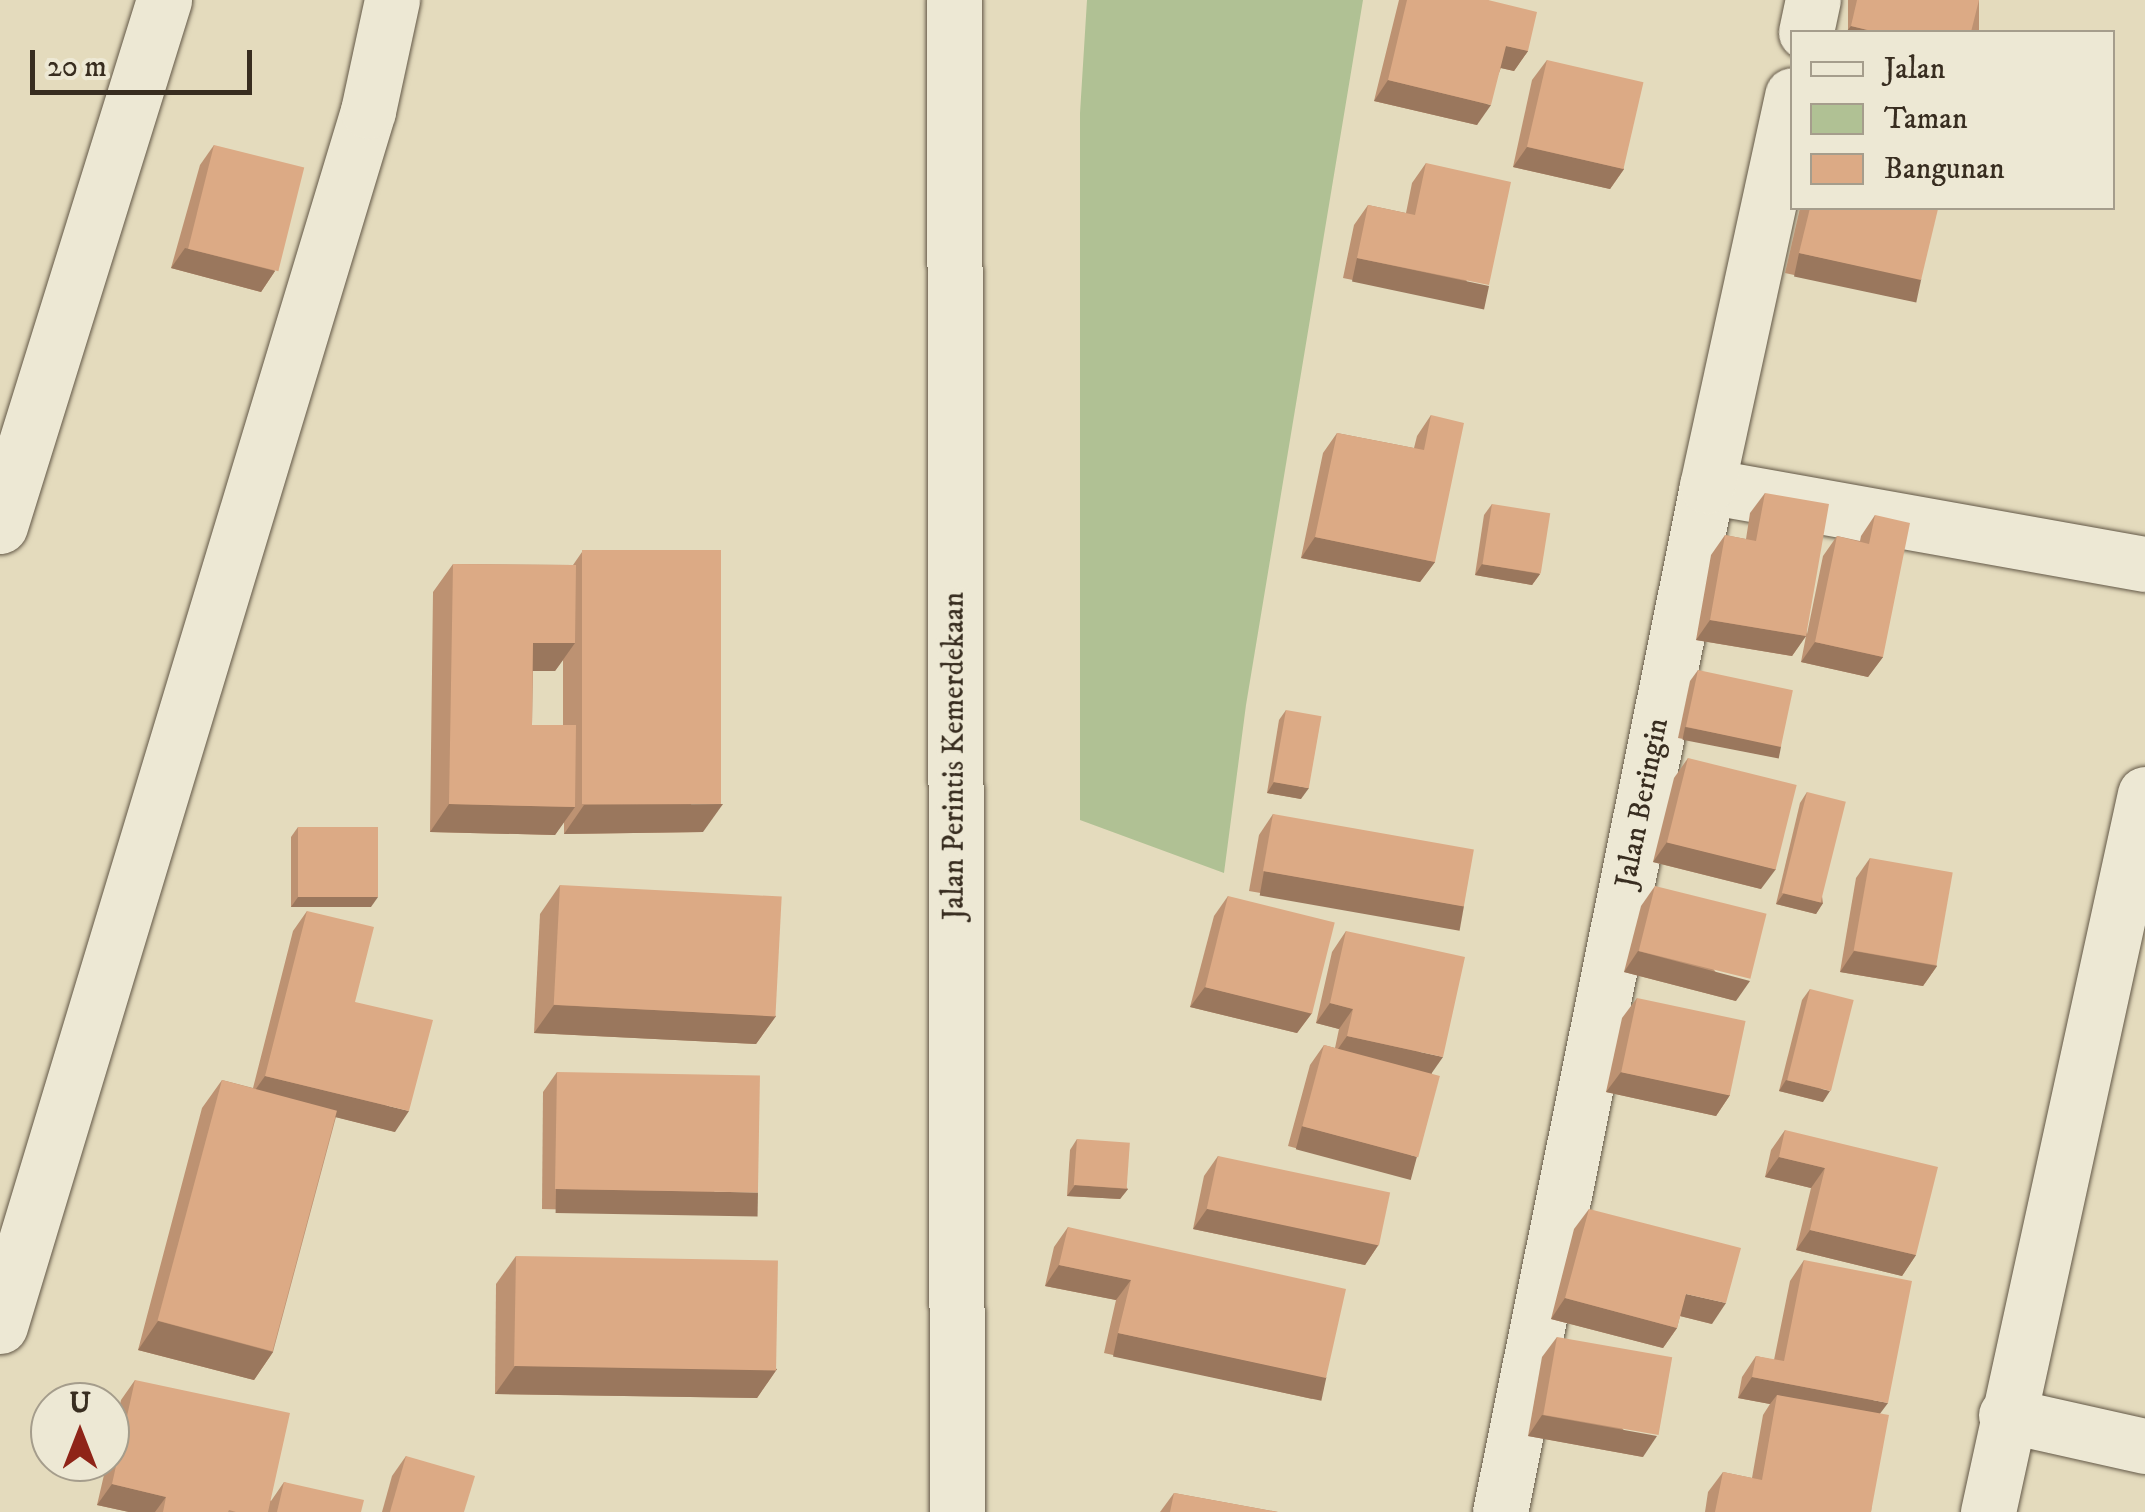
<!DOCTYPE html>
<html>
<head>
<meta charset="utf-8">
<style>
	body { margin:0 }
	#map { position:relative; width:2145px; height:1512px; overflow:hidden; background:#e4dbbd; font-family:"IM FELL DW Pica",serif }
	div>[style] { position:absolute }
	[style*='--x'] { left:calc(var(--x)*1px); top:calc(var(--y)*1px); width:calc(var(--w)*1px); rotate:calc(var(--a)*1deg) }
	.green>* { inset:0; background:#b0c194 }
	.roads { filter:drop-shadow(0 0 2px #635847) drop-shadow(0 0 2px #635847) }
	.street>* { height:55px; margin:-27.5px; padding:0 27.5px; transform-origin:27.5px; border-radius:27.5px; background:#ede8d4 }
	.secondary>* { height:55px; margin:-27.5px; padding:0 27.5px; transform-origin:27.5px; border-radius:27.5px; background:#ede8d4 }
	.wall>* { inset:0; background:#bd9272; transform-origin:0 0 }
	.shaded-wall>* { inset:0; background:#9a775d; transform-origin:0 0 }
	.building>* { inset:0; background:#dcaa85; transform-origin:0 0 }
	span { translate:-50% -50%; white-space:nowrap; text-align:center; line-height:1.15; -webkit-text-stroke:9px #ede8d4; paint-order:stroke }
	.street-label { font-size:30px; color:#382d20 }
	.legend { position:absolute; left:1790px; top:30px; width:325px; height:180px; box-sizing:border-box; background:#ede8d4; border:2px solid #a59d8c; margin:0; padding:12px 18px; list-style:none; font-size:30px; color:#382d20 }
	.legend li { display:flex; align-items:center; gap:20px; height:50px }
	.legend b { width:50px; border:2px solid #a59d8c }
	.north { position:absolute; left:30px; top:1382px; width:100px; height:100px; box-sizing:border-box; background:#ede8d4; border:2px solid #a59d8c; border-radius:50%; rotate:0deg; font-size:28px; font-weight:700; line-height:40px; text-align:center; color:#382d20 }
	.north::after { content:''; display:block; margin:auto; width:35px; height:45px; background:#8f2418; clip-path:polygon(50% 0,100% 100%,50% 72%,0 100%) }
	.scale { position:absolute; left:30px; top:50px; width:222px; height:45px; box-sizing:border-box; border:5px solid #382d20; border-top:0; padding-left:12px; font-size:30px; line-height:35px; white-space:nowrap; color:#382d20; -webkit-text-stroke:8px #ede8d4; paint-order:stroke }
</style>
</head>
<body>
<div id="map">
	<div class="green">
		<div style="clip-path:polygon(1087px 0,1363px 0,1246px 705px,1224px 873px,1080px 820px,1080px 113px)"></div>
	</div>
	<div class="roads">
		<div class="street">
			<div style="--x:1806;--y:32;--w:33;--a:-78"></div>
			<div style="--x:1707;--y:486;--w:445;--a:10.1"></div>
			<div style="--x:0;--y:526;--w:551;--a:-72.68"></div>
			<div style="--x:0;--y:1326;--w:1270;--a:-73.15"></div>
			<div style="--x:368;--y:111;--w:114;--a:-77.8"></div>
			<div style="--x:2006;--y:1415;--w:142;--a:12.6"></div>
			<div style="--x:1500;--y:1512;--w:1047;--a:-78.59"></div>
			<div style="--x:1707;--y:486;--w:400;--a:-77.7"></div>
			<div style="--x:1988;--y:1512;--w:735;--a:-77.67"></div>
		</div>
		<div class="secondary">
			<div style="--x:954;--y:0;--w:1512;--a:89.89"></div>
		</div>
	</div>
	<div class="wall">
		<div style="clip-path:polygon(1399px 0,1488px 0,1528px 51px,1514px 71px,1501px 68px,1477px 125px,1374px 101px)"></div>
		<div style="left:1848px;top:0;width:131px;height:33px"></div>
		<div style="clip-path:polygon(1547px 60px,1624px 169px,1610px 189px,1513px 167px,1532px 80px)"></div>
		<div style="clip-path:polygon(214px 145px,275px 271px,261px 292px,171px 268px,200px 165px)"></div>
		<div style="clip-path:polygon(1426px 163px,1475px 305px,1343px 278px,1354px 225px,1368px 205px,1406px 213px,1412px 183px)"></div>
		<div style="clip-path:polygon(1800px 208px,1933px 208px,1907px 300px,1785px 273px)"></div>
		<div style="clip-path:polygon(1431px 415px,1435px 562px,1420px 582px,1301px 558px,1323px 453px,1337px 433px,1414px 448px,1417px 436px)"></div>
		<div style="clip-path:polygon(1765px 493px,1807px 634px,1823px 556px,1837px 536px,1860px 541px,1861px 536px,1875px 515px,1883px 657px,1868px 677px,1801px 662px,1806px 636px,1792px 656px,1696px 640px,1711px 555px,1725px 535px,1746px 539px,1750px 513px)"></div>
		<div style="clip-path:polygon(1492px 504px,1540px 574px,1532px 585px,1475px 575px,1484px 515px)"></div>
		<div style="clip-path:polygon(evenodd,582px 552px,703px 832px,564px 834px,564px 822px,555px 835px,430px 832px,433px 592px,453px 564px,573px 565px,582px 552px,563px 660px,563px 725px,532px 725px,533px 671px,555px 671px,563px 660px)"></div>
		<div style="clip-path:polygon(1698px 670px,1774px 757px,1678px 738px,1690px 681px)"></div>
		<div style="clip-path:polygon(1286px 710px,1301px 799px,1267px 793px,1279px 720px)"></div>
		<div style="clip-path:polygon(1688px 758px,1761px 889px,1653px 862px,1674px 778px)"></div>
		<div style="clip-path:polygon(1807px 792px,1823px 903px,1816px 914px,1776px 904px,1800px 803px)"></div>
		<div style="clip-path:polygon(1273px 814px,1464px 906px,1450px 926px,1249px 891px,1259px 835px)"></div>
		<div style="clip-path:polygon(298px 827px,371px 907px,291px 907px,291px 837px)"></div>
		<div style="clip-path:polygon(1870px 858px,1937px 966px,1923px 986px,1840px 972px,1856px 878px)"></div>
		<div style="clip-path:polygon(560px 885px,776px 1016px,756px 1044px,534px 1033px,540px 914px)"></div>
		<div style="clip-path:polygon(1655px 886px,1736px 1001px,1624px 972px,1641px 906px)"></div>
		<div style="clip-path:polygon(1228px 896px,1312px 1013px,1297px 1033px,1190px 1007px,1214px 916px)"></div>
		<div style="clip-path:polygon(307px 911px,355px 1002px,395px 1132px,336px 1117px,273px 1352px,254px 1380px,138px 1350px,202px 1108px,222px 1080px,253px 1088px,293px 931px)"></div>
		<div style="clip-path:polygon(1346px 931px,1432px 1073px,1403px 1177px,1288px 1146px,1310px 1065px,1324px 1045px,1335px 1048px,1339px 1029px,1316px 1023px,1332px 952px)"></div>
		<div style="clip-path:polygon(1810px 989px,1823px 1102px,1779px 1091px,1802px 1000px)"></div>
		<div style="clip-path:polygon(1637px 998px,1730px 1095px,1716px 1116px,1606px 1092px,1622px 1018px)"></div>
		<div style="clip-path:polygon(557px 1072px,744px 1214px,542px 1209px,543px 1092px)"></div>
		<div style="clip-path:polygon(1785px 1130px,1916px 1255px,1902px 1276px,1796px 1250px,1811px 1188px,1765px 1177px,1771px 1150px)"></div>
		<div style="clip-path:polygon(1077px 1139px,1128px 1189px,1120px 1199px,1067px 1196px,1070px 1150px)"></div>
		<div style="clip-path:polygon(1218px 1156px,1379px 1244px,1365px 1265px,1193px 1229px,1204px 1176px)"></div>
		<div style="clip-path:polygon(1589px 1209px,1712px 1324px,1680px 1316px,1677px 1328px,1663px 1348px,1551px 1319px,1574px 1229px)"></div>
		<div style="clip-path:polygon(1068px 1227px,1326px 1378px,1312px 1399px,1104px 1353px,1116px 1300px,1045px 1286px,1054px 1247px)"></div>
		<div style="clip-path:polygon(516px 1256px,777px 1369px,757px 1398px,495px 1394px,496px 1284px)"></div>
		<div style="clip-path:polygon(1804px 1260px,1880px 1414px,1871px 1512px,1705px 1512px,1708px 1492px,1723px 1472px,1752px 1478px,1763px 1415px,1770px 1404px,1738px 1398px,1742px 1377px,1756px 1356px,1774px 1360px,1790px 1281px)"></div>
		<div style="clip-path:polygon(1557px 1337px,1643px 1457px,1528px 1436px,1542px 1357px)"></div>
		<div style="clip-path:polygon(135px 1380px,271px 1501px,284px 1482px,361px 1512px,129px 1512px,97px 1505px,107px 1462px,110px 1462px,110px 1448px,121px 1400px)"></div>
		<div style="clip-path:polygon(406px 1456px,464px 1512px,382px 1512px,392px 1476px)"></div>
		<div style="clip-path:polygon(1174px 1493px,1278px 1512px,1160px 1512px)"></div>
	</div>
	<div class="shaded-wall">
		<div style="clip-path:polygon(1851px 26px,1876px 32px,1846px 32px)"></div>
		<div style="clip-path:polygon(1506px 46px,1528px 51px,1514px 71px,1492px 66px)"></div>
		<div style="clip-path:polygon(1388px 80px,1491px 105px,1477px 125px,1374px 101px)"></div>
		<div style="clip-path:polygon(1527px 147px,1624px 169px,1610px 189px,1513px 167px)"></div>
		<div style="clip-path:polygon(185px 248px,275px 271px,261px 292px,171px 268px)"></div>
		<div style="left:1799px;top:253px;width:125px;height:24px;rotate:12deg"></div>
		<div style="left:1357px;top:258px;width:135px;height:24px;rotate:12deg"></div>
		<div style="clip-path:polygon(1315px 537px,1435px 562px,1420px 582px,1301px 558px)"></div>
		<div style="clip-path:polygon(1482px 564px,1540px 574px,1532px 585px,1475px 575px)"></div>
		<div style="clip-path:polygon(1710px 620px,1806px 636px,1792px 656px,1696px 640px)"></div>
		<div style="clip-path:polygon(1815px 642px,1883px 657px,1868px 677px,1801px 662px)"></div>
		<div style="clip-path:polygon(533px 643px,575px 643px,555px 671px,513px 671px)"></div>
		<div style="left:1685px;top:727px;width:98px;height:13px;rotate:11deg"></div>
		<div style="clip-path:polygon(1274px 782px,1309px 788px,1301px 799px,1267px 793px)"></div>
		<div style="clip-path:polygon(449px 804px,575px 807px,555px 835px,430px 832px)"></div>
		<div style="clip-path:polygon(723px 804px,703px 832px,564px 834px,584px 805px)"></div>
		<div style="clip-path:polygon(1667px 842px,1776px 869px,1761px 889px,1653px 862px)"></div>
		<div style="left:1264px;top:871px;width:203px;height:25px;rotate:10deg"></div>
		<div style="clip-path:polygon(1784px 893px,1823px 903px,1816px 914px,1776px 904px)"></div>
		<div style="clip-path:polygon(298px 897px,378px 897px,371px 907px,291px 907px)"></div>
		<div style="clip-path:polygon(1638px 951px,1750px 981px,1736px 1001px,1624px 972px)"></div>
		<div style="clip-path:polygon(1854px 951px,1937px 966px,1923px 986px,1840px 972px)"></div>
		<div style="clip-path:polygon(1205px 987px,1312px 1013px,1297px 1033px,1190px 1007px)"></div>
		<div style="clip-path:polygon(1330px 1003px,1353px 1009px,1339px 1029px,1316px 1023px)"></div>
		<div style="clip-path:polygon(554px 1005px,776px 1016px,756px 1044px,534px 1033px)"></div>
		<div style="clip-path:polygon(1347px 1036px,1443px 1057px,1429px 1077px,1333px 1056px)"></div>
		<div style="clip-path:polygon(1621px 1072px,1730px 1095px,1716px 1116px,1606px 1092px)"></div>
		<div style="clip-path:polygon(265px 1076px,409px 1111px,395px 1132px,251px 1096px)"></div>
		<div style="clip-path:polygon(1786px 1080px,1830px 1091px,1823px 1102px,1779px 1091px)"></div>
		<div style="left:1302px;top:1126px;width:119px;height:24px;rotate:15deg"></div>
		<div style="clip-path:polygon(1779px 1157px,1825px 1168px,1811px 1188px,1765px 1177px)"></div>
		<div style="clip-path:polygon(1075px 1185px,1128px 1189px,1120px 1199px,1067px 1196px)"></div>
		<div style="left:556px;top:1189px;width:202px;height:24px;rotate:1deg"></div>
		<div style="clip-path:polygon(1207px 1209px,1379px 1244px,1365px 1265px,1193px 1229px)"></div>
		<div style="clip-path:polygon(1810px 1230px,1916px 1255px,1902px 1276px,1796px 1250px)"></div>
		<div style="clip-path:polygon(1059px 1265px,1131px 1280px,1116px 1300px,1045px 1286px)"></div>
		<div style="clip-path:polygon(1686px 1294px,1726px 1303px,1712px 1324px,1672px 1314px)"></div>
		<div style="clip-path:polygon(1565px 1298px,1677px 1328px,1663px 1348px,1551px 1319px)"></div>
		<div style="clip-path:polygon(158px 1321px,273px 1352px,254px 1380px,138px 1350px)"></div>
		<div style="left:1118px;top:1333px;width:213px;height:24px;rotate:12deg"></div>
		<div style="clip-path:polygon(515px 1366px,777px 1369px,757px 1398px,495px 1394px)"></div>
		<div style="clip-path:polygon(1752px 1377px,1888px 1403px,1873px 1423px,1777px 1395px,1770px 1404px,1738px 1398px)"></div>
		<div style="clip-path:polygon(1542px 1415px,1657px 1436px,1643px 1457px,1528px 1436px)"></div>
		<div style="clip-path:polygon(112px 1484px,166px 1497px,155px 1512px,129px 1512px,97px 1505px)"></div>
	</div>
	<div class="building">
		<div style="clip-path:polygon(1407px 0,1488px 0,1537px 12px,1528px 51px,1506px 46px,1491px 105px,1388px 80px)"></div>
		<div style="clip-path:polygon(1857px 0,1979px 0,1971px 32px,1876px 32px,1851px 26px)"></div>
		<div style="left:1547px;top:60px;width:99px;height:89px;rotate:13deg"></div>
		<div style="left:214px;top:145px;width:93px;height:107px;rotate:14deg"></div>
		<div style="clip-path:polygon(1426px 163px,1511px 182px,1489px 285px,1357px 258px,1368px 205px,1415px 215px)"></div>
		<div style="clip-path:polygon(1810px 208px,1938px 209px,1921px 280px,1799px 253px)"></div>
		<div style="clip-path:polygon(1431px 415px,1464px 423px,1435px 562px,1315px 537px,1337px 433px,1424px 450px)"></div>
		<div style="clip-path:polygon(1765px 493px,1829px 504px,1806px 636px,1710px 620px,1725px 535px,1756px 541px)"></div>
		<div style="left:1492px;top:504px;width:59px;height:61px;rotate:9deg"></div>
		<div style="clip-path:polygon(1875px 515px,1910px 523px,1883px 657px,1815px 642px,1837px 536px,1869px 544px)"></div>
		<div style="left:721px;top:550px;width:254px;height:139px;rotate:90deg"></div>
		<div style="clip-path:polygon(453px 564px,576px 565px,575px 643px,533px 643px,532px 725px,576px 725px,575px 807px,449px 804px)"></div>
		<div style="left:1698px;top:670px;width:97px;height:58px;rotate:12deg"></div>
		<div style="left:1286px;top:710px;width:36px;height:73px;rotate:10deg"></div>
		<div style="left:1688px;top:758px;width:112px;height:87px;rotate:14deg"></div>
		<div style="left:1807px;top:792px;width:40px;height:104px;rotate:14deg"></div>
		<div style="left:1273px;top:814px;width:204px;height:58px;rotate:10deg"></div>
		<div style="left:298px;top:827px;width:80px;height:70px"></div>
		<div style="left:1870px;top:858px;width:84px;height:94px;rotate:10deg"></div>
		<div style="left:560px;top:885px;width:222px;height:120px;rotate:3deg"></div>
		<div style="left:1655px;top:886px;width:115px;height:67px;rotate:14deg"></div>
		<div style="left:1228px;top:896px;width:110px;height:94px;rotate:14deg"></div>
		<div style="clip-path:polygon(307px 911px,374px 927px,355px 1002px,433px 1020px,409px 1111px,265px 1076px)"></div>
		<div style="clip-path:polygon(1346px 931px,1465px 957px,1443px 1057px,1347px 1036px,1353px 1009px,1330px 1003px)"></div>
		<div style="left:1810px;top:989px;width:45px;height:94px;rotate:14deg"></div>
		<div style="left:1637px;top:998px;width:111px;height:76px;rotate:12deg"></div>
		<div style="left:1324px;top:1045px;width:120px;height:84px;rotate:15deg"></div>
		<div style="left:557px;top:1072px;width:203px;height:117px;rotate:1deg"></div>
		<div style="left:222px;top:1080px;width:119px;height:249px;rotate:15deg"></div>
		<div style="clip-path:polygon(1785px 1130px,1938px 1167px,1916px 1255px,1810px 1230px,1825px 1168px,1779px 1157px)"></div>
		<div style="left:1077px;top:1139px;width:53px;height:46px;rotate:4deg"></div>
		<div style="left:1218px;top:1156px;width:176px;height:54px;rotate:12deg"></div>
		<div style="clip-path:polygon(1589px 1209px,1741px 1248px,1726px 1303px,1686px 1294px,1677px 1328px,1565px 1298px)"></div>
		<div style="clip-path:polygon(1068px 1227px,1346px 1289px,1326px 1378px,1118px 1333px,1131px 1280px,1059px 1265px)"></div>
		<div style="left:516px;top:1256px;width:262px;height:110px;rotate:1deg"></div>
		<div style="clip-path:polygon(1804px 1260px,1912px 1281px,1888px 1403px,1752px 1377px,1756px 1356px,1784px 1361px)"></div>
		<div style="left:1557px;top:1337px;width:117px;height:79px;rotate:10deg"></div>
		<div style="clip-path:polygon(135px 1380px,290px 1413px,268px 1512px,236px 1512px,229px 1510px,228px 1512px,163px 1512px,166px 1497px,112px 1484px)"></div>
		<div style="clip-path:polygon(1777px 1395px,1889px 1415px,1871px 1512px,1715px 1512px,1723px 1472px,1762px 1480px)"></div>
		<div style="clip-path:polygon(406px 1456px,475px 1476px,464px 1512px,390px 1512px)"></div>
		<div style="clip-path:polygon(284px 1482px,364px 1500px,361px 1512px,277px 1512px)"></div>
		<div style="clip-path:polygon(1174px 1493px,1278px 1512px,1170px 1512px)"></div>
	</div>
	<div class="street-label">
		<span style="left:955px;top:756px;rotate:-90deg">Jalan Perintis Kemerdekaan</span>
		<span style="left:1643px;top:803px;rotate:-79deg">Jalan Beringin</span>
	</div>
	<ul class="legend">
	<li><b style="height:12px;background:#ede8d4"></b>Jalan</li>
	<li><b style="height:28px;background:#b0c194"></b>Taman</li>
	<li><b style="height:28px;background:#dcaa85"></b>Bangunan</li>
	</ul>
	<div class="north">U</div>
	<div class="scale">20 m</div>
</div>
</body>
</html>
